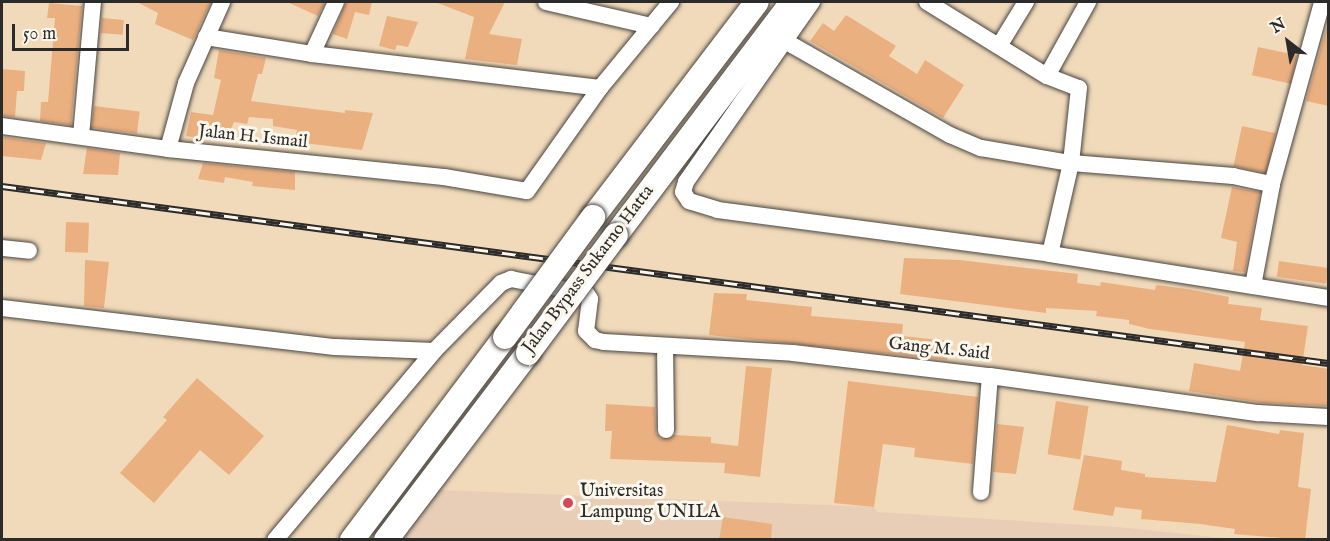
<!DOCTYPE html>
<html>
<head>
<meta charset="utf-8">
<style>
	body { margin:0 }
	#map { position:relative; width:1330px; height:541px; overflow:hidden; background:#f1daba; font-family:"IM FELL English",serif }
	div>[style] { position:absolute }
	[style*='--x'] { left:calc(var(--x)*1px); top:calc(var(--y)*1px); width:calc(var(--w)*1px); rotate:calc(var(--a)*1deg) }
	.built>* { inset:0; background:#e8ceb6 }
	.building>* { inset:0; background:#ebb080; transform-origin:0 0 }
	.roads { filter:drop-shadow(0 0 2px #494540) drop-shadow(0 0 2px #494540) }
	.minor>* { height:16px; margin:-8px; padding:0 8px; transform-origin:8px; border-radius:8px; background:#fff }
	.highway>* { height:24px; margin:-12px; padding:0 12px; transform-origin:12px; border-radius:12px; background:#fff }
	.rail>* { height:7px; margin-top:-3.5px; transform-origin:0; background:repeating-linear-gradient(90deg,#fbf7ec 0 14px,#2b2b2b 0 28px); box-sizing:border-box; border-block:2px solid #2b2b2b }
	.bridges { filter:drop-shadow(0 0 2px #494540) drop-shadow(0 0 2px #494540) }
	.highway-bridge>* { height:24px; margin:-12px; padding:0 12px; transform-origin:12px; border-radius:12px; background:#fff }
	.dots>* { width:16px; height:16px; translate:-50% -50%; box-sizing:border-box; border:3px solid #fbf7ec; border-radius:50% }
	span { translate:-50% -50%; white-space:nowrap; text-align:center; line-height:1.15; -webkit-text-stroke:6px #fbf7ec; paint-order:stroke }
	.street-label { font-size:18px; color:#2b2b2b }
	.poi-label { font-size:18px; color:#2b2b2b }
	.left { translate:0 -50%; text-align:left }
	.frame { position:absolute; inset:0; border:3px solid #2b2b2b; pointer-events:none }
	.north { position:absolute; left:1258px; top:12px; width:60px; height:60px; -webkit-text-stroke:4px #fbf7ec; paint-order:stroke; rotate:329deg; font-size:16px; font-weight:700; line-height:24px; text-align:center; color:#2b2b2b }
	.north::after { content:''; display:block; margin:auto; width:21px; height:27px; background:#2b2b2b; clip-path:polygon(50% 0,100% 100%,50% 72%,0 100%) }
	.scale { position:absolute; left:12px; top:24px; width:117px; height:27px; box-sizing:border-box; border:3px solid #2b2b2b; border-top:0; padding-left:8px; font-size:18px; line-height:21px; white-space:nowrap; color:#2b2b2b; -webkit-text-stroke:4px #fbf7ec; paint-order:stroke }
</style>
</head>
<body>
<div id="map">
	<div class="built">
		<div style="clip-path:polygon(439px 490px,874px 507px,877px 512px,1118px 527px,1233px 539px,399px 540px)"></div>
	</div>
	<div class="building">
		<div style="clip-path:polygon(137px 2px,211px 2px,193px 40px,155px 24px,158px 13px)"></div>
		<div style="clip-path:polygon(287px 2px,325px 2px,318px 16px)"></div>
		<div style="clip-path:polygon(346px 2px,372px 2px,369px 15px,355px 12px,347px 39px,333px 34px)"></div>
		<div style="clip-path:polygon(435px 2px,505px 2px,489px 34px,522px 39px,517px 65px,465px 59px,474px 17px)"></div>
		<div style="clip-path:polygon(49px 3px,82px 6px,71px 125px,40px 121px,41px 102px,48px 102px,55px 18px,47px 18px)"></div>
		<div style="clip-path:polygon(846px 15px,896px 46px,889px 56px,917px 74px,925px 60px,964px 85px,943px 118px,810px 41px,823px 23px,834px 31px)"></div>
		<div style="clip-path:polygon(387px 16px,418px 22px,408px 47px,397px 45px,395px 50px,379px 46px)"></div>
		<div style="left:102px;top:18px;width:22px;height:15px;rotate:5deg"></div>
		<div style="clip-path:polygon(1329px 19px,1329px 106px,1306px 101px)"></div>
		<div style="left:1258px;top:47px;width:40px;height:29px;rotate:12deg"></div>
		<div style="clip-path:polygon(219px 50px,266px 58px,262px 74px,258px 74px,251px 101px,345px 113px,345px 110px,373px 113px,362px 150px,295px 142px,297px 130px,273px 126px,273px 119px,249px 117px,247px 124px,234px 122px,230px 131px,208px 127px,205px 139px,186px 136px,191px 112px,213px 115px,221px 80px,214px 78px)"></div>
		<div style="clip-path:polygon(2px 69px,25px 71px,24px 91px,17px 91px,15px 117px,2px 116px)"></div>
		<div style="left:94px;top:106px;width:46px;height:22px;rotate:7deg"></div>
		<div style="left:1242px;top:126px;width:34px;height:41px;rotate:12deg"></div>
		<div style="clip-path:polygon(2px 137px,46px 143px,41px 160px,2px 156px)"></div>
		<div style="clip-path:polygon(87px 148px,120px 153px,118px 175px,83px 174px)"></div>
		<div style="clip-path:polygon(203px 163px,295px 172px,295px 190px,252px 186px,253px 182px,225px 177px,224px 183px,198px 179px)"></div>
		<div style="clip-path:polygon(1232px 187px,1260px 192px,1245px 272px,1233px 271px,1237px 242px,1221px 238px)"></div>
		<div style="left:66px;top:222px;width:23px;height:30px;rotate:2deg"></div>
		<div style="clip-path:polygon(904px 258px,960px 260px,1078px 274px,1077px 283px,1100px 286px,1101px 282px,1155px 290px,1156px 285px,1187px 289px,1229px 297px,1228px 304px,1262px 308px,1260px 320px,1308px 326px,1302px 365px,1329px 369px,1327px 406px,1262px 403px,1189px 391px,1194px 363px,1240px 371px,1245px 342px,1150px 329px,1129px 324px,1129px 320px,1096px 316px,1097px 311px,1046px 308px,1046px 313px,900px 294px)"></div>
		<div style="clip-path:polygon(85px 260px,109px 262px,104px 308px,84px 306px)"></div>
		<div style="left:1279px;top:261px;width:50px;height:16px;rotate:8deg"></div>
		<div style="clip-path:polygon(714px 293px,747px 294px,746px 300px,812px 307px,811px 316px,903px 324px,902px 336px,949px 341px,947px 360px,709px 335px)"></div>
		<div style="clip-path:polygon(746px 366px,772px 368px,760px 477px,724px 473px,725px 463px,610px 459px,612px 431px,605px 431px,606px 404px,655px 407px,656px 433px,661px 439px,675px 435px,711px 437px,711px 443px,738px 446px)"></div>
		<div style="clip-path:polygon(197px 378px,264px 436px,229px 475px,200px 450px,154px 503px,120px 473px,167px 420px,163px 417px)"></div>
		<div style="clip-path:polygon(848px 381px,978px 397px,973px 464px,914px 457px,915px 448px,883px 444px,874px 507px,834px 503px)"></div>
		<div style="left:1056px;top:401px;width:33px;height:54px;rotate:9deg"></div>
		<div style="clip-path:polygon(997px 424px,1024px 427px,1016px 474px,993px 472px)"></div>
		<div style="clip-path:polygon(1227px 425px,1279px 434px,1280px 430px,1304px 433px,1298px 487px,1311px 489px,1305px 540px,1234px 534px,1235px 529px,1200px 524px,1141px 519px,1142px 510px,1115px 507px,1113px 516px,1073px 510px,1084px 455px,1122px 461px,1121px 470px,1145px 474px,1145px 477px,1216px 482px)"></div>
		<div style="clip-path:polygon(723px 517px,772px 524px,771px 540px,719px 540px)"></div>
	</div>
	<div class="roads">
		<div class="minor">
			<div style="--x:546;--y:2;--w:108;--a:12.9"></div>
			<div style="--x:812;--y:2;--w:220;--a:125"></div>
			<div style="--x:686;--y:182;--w:10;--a:107"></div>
			<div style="--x:683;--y:192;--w:11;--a:56"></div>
			<div style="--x:689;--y:201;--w:30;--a:17"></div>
			<div style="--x:718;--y:210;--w:335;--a:7.5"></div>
			<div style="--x:1050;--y:254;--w:281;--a:9"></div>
			<div style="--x:927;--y:2;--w:141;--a:31.7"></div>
			<div style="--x:1047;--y:76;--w:34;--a:21"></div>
			<div style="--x:1079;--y:88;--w:75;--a:96.1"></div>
			<div style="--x:1071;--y:163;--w:93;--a:103"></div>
			<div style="--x:206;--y:37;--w:107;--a:9.1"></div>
			<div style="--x:312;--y:54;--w:290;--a:6.7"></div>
			<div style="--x:785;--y:41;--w:190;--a:29.7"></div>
			<div style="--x:950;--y:135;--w:34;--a:23"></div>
			<div style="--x:981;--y:148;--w:91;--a:9.5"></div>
			<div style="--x:1071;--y:163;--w:163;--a:4.6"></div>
			<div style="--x:1233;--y:176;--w:40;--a:12"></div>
			<div style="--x:999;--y:46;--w:52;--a:-58.5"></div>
			<div style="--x:312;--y:54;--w:57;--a:-65.2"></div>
			<div style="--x:1047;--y:76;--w:85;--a:-61"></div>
			<div style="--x:2;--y:126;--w:168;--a:7.9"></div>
			<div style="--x:168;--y:149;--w:277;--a:5.8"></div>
			<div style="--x:444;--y:177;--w:84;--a:9.6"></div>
			<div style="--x:527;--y:191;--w:126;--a:-54.7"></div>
			<div style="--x:600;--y:88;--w:112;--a:-50.5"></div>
			<div style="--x:81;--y:136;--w:135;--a:-84.9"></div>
			<div style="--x:168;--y:149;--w:68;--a:-74.7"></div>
			<div style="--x:186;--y:83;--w:89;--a:-66"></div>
			<div style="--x:2;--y:248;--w:27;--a:6"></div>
			<div style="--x:1253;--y:286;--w:104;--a:-79.4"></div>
			<div style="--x:1272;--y:184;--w:189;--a:-74.6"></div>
			<div style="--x:2;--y:308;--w:335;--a:6.7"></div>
			<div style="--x:335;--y:347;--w:99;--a:2.3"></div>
			<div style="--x:434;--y:351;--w:95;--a:-45.4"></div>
			<div style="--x:501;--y:283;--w:11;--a:-22"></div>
			<div style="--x:511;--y:279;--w:77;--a:11.2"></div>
			<div style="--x:587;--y:294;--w:6;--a:59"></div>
			<div style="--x:590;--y:299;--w:32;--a:97"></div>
			<div style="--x:586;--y:331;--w:13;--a:45"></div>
			<div style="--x:595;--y:340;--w:9;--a:13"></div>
			<div style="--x:604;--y:342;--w:189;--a:3.3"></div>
			<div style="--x:793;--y:353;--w:198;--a:6.7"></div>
			<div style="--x:990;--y:376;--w:271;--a:7.9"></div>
			<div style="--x:1258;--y:413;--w:70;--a:3.3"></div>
			<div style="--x:665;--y:346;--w:84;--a:89.3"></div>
			<div style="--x:981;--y:492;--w:116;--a:-85.6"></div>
			<div style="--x:275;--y:540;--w:247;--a:-49.9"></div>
		</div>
		<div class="highway">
			<div style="--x:593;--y:217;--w:270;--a:-52.7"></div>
			<div style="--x:616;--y:235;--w:292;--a:-52.9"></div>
			<div style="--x:352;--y:540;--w:254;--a:-53"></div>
			<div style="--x:386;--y:540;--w:235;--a:-52.8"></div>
		</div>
	</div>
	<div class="rail">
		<div style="--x:2;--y:186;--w:1338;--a:7.6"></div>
	</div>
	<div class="bridges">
		<div class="highway-bridge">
			<div style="--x:505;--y:337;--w:149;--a:-53.7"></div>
			<div style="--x:528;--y:353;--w:147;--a:-53.3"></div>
		</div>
	</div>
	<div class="dots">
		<div style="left:568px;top:503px;background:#d1495b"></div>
	</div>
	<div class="street-label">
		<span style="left:253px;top:138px;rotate:6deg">Jalan H. Ismail</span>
		<span style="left:589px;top:270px;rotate:-53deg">Jalan Bypass Sukarno Hatta</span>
		<span style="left:939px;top:350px;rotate:6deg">Gang M. Said</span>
	</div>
	<div class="poi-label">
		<span class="left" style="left:580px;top:503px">Universitas<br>Lampung UNILA</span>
	</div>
	<div class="frame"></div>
	<div class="north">N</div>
	<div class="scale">50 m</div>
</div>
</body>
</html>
